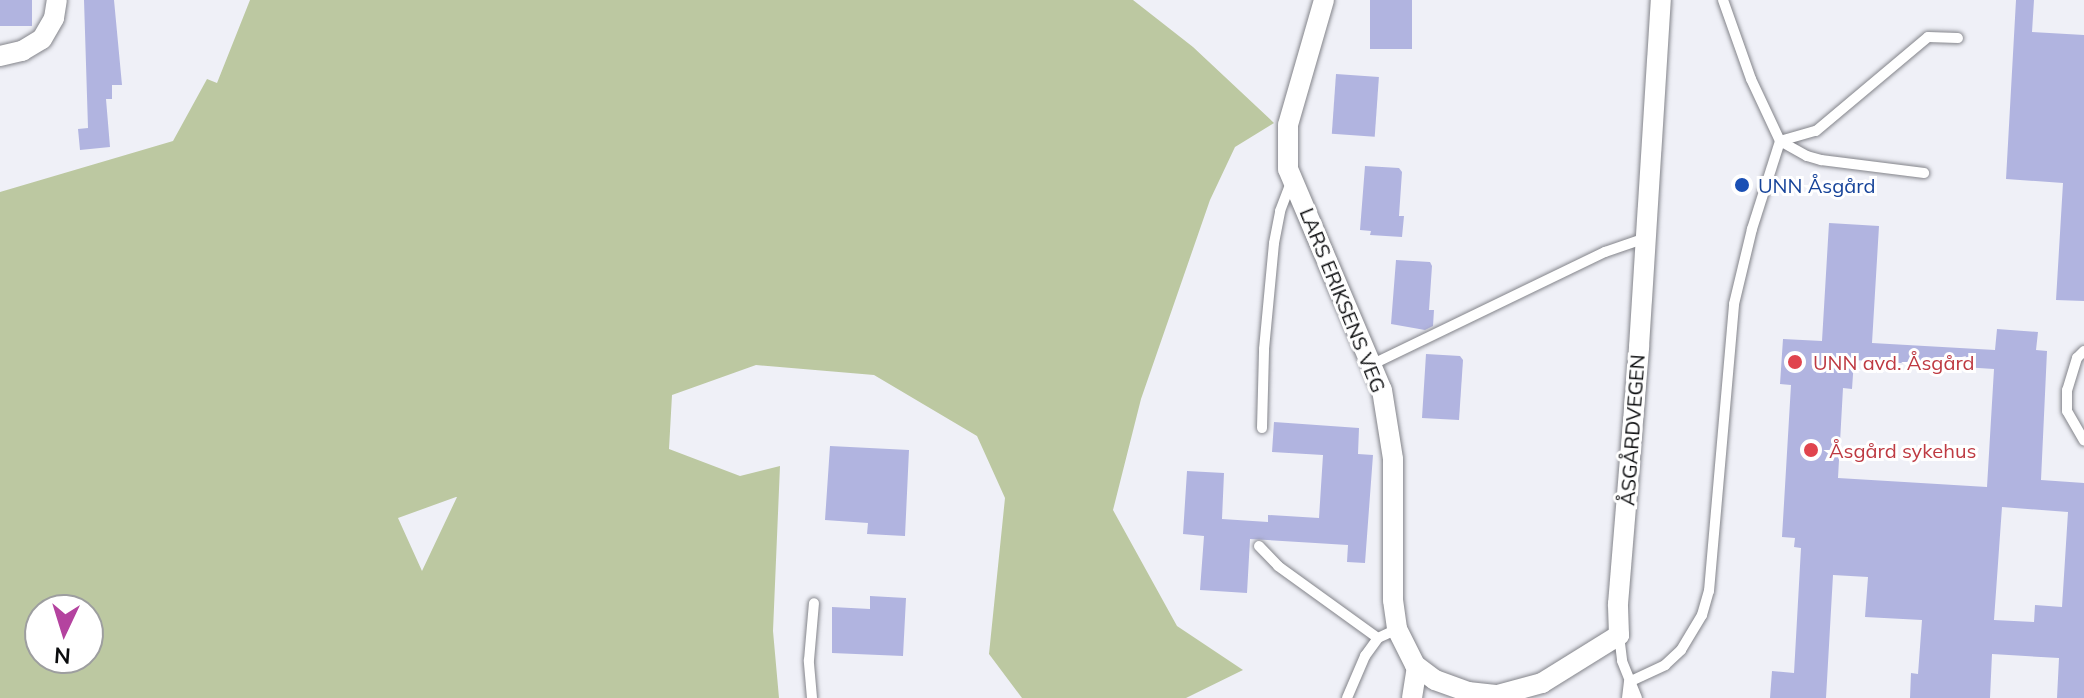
<!DOCTYPE html>
<html>
<head>
<meta charset="utf-8">
<style>
	body { margin:0 }
	#map { position:relative; width:2084px; height:698px; overflow:hidden; background:#eff0f7; font-family:Mulish,sans-serif }
	div>[style] { position:absolute }
	[style*='--x'] { left:calc(var(--x)*1px); top:calc(var(--y)*1px); width:calc(var(--w)*1px); rotate:calc(var(--a)*1deg) }
	.green>* { inset:0; background:#bcc8a1 }
	.building>* { inset:0; background:#b1b4e0; transform-origin:0 0 }
	.roads { filter:drop-shadow(0 0 2px #83848a) drop-shadow(0 0 2px #83848a) }
	.lane>* { height:10px; margin:-5px; padding:0 5px; transform-origin:5px; border-radius:5px; background:#fff }
	.street>* { height:20px; margin:-10px; padding:0 10px; transform-origin:10px; border-radius:10px; background:#fff }
	.dots>* { width:22px; height:22px; translate:-50% -50%; box-sizing:border-box; border:4px solid #fff; border-radius:50% }
	span { translate:-50% -50%; white-space:nowrap; text-align:center; line-height:1.15; -webkit-text-stroke:6px #fff; paint-order:stroke }
	.transit-label { font-size:20px; color:#164399 }
	.left { translate:0 -50%; text-align:left }
	.street-label { font-size:20px; color:#0b0c0e }
	.health-label { font-size:20px; color:#be3a42 }
	.north { position:absolute; left:24px; top:594px; width:80px; height:80px; box-sizing:border-box; background:#fff; border:2px solid #9d9e9f; border-radius:50%; rotate:184deg; font-size:22px; font-weight:700; line-height:32px; text-align:center; color:#0b0c0e }
	.north::after { content:''; display:block; margin:auto; width:28px; height:36px; background:#b4439f; clip-path:polygon(50% 0,100% 100%,50% 72%,0 100%) }
</style>
</head>
<body>
<div id="map">
	<div class="green">
		<div style="clip-path:polygon(evenodd,250px 0,1133px 0,1193px 47px,1274px 123px,1235px 147px,1210px 200px,1141px 399px,1113px 510px,1177px 626px,1243px 670px,1186px 698px,1022px 698px,989px 654px,1005px 498px,977px 436px,874px 375px,756px 365px,672px 395px,669px 449px,740px 476px,780px 466px,773px 631px,779px 698px,0 698px,0 192px,173px 141px,207px 79px,217px 83px,250px 0,456px 497px,457px 497px,422px 571px,398px 518px,456px 497px,250px 0,88px 610px,88px 658px,40px 658px,40px 610px,88px 610px)"></div>
	</div>
	<div class="building">
		<div style="left:0;top:0;width:32px;height:26px"></div>
		<div style="clip-path:polygon(84px 0,114px 0,122px 85px,112px 85px,112px 99px,106px 99px,110px 147px,80px 150px,78px 129px,88px 128px)"></div>
		<div style="left:1370px;top:0;width:42px;height:49px"></div>
		<div style="clip-path:polygon(2016px 0,2034px 0,2032px 32px,2084px 35px,2084px 301px,2056px 300px,2063px 183px,2006px 179px)"></div>
		<div style="left:1336px;top:74px;width:43px;height:60px;rotate:4deg"></div>
		<div style="clip-path:polygon(1365px 166px,1399px 168px,1402px 172px,1399px 216px,1404px 216px,1402px 237px,1370px 235px,1371px 231px,1360px 230px)"></div>
		<div style="clip-path:polygon(evenodd,1829px 223px,1879px 226px,1872px 343px,1995px 350px,1997px 329px,2038px 332px,2036px 350px,2047px 351px,2041px 480px,2084px 483px,2084px 698px,2057px 698px,2059px 658px,1992px 654px,1990px 698px,1910px 698px,1911px 673px,1918px 674px,1922px 620px,1865px 617px,1868px 577px,1833px 575px,1826px 698px,1770px 698px,1772px 671px,1794px 673px,1801px 548px,1794px 547px,1795px 538px,1782px 537px,1791px 385px,1780px 384px,1783px 339px,1822px 341px,1829px 223px,1854px 360px,1994px 369px,1987px 487px,1838px 478px,1843px 388px,1852px 389px,1854px 360px,1829px 223px,2002px 507px,2068px 512px,2062px 607px,2035px 605px,2034px 622px,1994px 620px,2002px 507px)"></div>
		<div style="clip-path:polygon(1396px 260px,1430px 262px,1432px 266px,1429px 310px,1434px 310px,1433px 326px,1425px 330px,1391px 324px)"></div>
		<div style="clip-path:polygon(1426px 354px,1460px 356px,1463px 360px,1459px 420px,1422px 418px)"></div>
		<div style="clip-path:polygon(1274px 422px,1359px 428px,1358px 454px,1373px 455px,1365px 563px,1347px 562px,1348px 545px,1250px 539px,1247px 593px,1200px 590px,1204px 536px,1183px 534px,1187px 471px,1224px 473px,1222px 519px,1268px 522px,1268px 515px,1319px 518px,1323px 455px,1272px 452px)"></div>
		<div style="clip-path:polygon(830px 446px,909px 450px,905px 536px,867px 534px,868px 523px,825px 520px)"></div>
		<div style="clip-path:polygon(870px 596px,906px 598px,903px 656px,832px 653px,832px 607px,870px 609px)"></div>
	</div>
	<div class="roads">
		<div class="lane">
			<div style="--x:1723;--y:0;--w:84;--a:70.5"></div>
			<div style="--x:1751;--y:79;--w:68;--a:64.9"></div>
			<div style="--x:1780;--y:141;--w:31;--a:29"></div>
			<div style="--x:1807;--y:156;--w:15;--a:16"></div>
			<div style="--x:1821;--y:160;--w:104;--a:7.2"></div>
			<div style="--x:1780;--y:141;--w:37;--a:-16"></div>
			<div style="--x:1816;--y:131;--w:146;--a:-40"></div>
			<div style="--x:1928;--y:37;--w:30;--a:2"></div>
			<div style="--x:2084;--y:351;--w:10;--a:135"></div>
			<div style="--x:2077;--y:358;--w:34;--a:107"></div>
			<div style="--x:2067;--y:390;--w:21;--a:90"></div>
			<div style="--x:2067;--y:411;--w:34;--a:60"></div>
			<div style="--x:1373;--y:364;--w:258;--a:-25.8"></div>
			<div style="--x:1605;--y:252;--w:43;--a:-18.9"></div>
			<div style="--x:1262;--y:428;--w:79;--a:-88.5"></div>
			<div style="--x:1264;--y:349;--w:106;--a:-84.6"></div>
			<div style="--x:1274;--y:243;--w:33;--a:-79"></div>
			<div style="--x:1280;--y:211;--w:30;--a:-69"></div>
			<div style="--x:1259;--y:546;--w:28;--a:46"></div>
			<div style="--x:1278;--y:566;--w:123;--a:35.8"></div>
			<div style="--x:1619;--y:635;--w:26;--a:83"></div>
			<div style="--x:1622;--y:661;--w:40;--a:68"></div>
			<div style="--x:812;--y:698;--w:38;--a:-95"></div>
			<div style="--x:809;--y:660;--w:57;--a:-85"></div>
			<div style="--x:1347;--y:698;--w:46;--a:-66.8"></div>
			<div style="--x:1365;--y:656;--w:22;--a:-54"></div>
			<div style="--x:1378;--y:638;--w:21;--a:-25"></div>
			<div style="--x:1627;--y:698;--w:16;--a:-83"></div>
			<div style="--x:1629;--y:682;--w:40;--a:-25"></div>
			<div style="--x:1665;--y:665;--w:22;--a:-43"></div>
			<div style="--x:1681;--y:650;--w:41;--a:-59"></div>
			<div style="--x:1702;--y:615;--w:25;--a:-74"></div>
			<div style="--x:1709;--y:591;--w:288;--a:-85"></div>
			<div style="--x:1734;--y:304;--w:77;--a:-76.5"></div>
			<div style="--x:1752;--y:229;--w:92;--a:-72.3"></div>
		</div>
		<div class="street">
			<div style="--x:1324;--y:0;--w:130;--a:106.1"></div>
			<div style="--x:1288;--y:125;--w:44;--a:90"></div>
			<div style="--x:1288;--y:169;--w:240;--a:67"></div>
			<div style="--x:1382;--y:390;--w:70;--a:80.9"></div>
			<div style="--x:1393;--y:459;--w:141;--a:90"></div>
			<div style="--x:1393;--y:600;--w:29;--a:82"></div>
			<div style="--x:1397;--y:629;--w:40;--a:63.4"></div>
			<div style="--x:1415;--y:665;--w:25;--a:37"></div>
			<div style="--x:1435;--y:680;--w:35;--a:20"></div>
			<div style="--x:1468;--y:692;--w:30;--a:6"></div>
			<div style="--x:1498;--y:695;--w:46;--a:-15.3"></div>
			<div style="--x:1542;--y:683;--w:91;--a:-31.9"></div>
			<div style="--x:1619;--y:635;--w:31;--a:-92"></div>
			<div style="--x:1618;--y:604;--w:258;--a:-85.3"></div>
			<div style="--x:1639;--y:347;--w:348;--a:-86.4"></div>
			<div style="--x:0;--y:56;--w:23;--a:-13"></div>
			<div style="--x:22;--y:51;--w:23;--a:-31"></div>
			<div style="--x:42;--y:39;--w:24;--a:-60"></div>
			<div style="--x:54;--y:18;--w:18;--a:-81"></div>
			<div style="--x:1412;--y:698;--w:31;--a:-81"></div>
		</div>
	</div>
	<div class="dots">
		<div style="left:1742px;top:185px;background:#1a4fb4"></div>
		<div style="left:1795px;top:362px;background:#e0444e"></div>
		<div style="left:1811px;top:450px;background:#e0444e"></div>
	</div>
	<div class="transit-label">
		<span class="left" style="left:1758px;top:185px">UNN Åsgård</span>
	</div>
	<div class="street-label">
		<span style="left:1343px;top:300px;rotate:68deg">LARS ERIKSENS VEG</span>
		<span style="left:1632px;top:430px;rotate:-86deg">ÅSGÅRDVEGEN</span>
	</div>
	<div class="health-label">
		<span class="left" style="left:1813px;top:362px">UNN avd. Åsgård</span>
		<span class="left" style="left:1829px;top:450px">Åsgård sykehus</span>
	</div>
	<div class="north">N</div>
</div>
</body>
</html>
